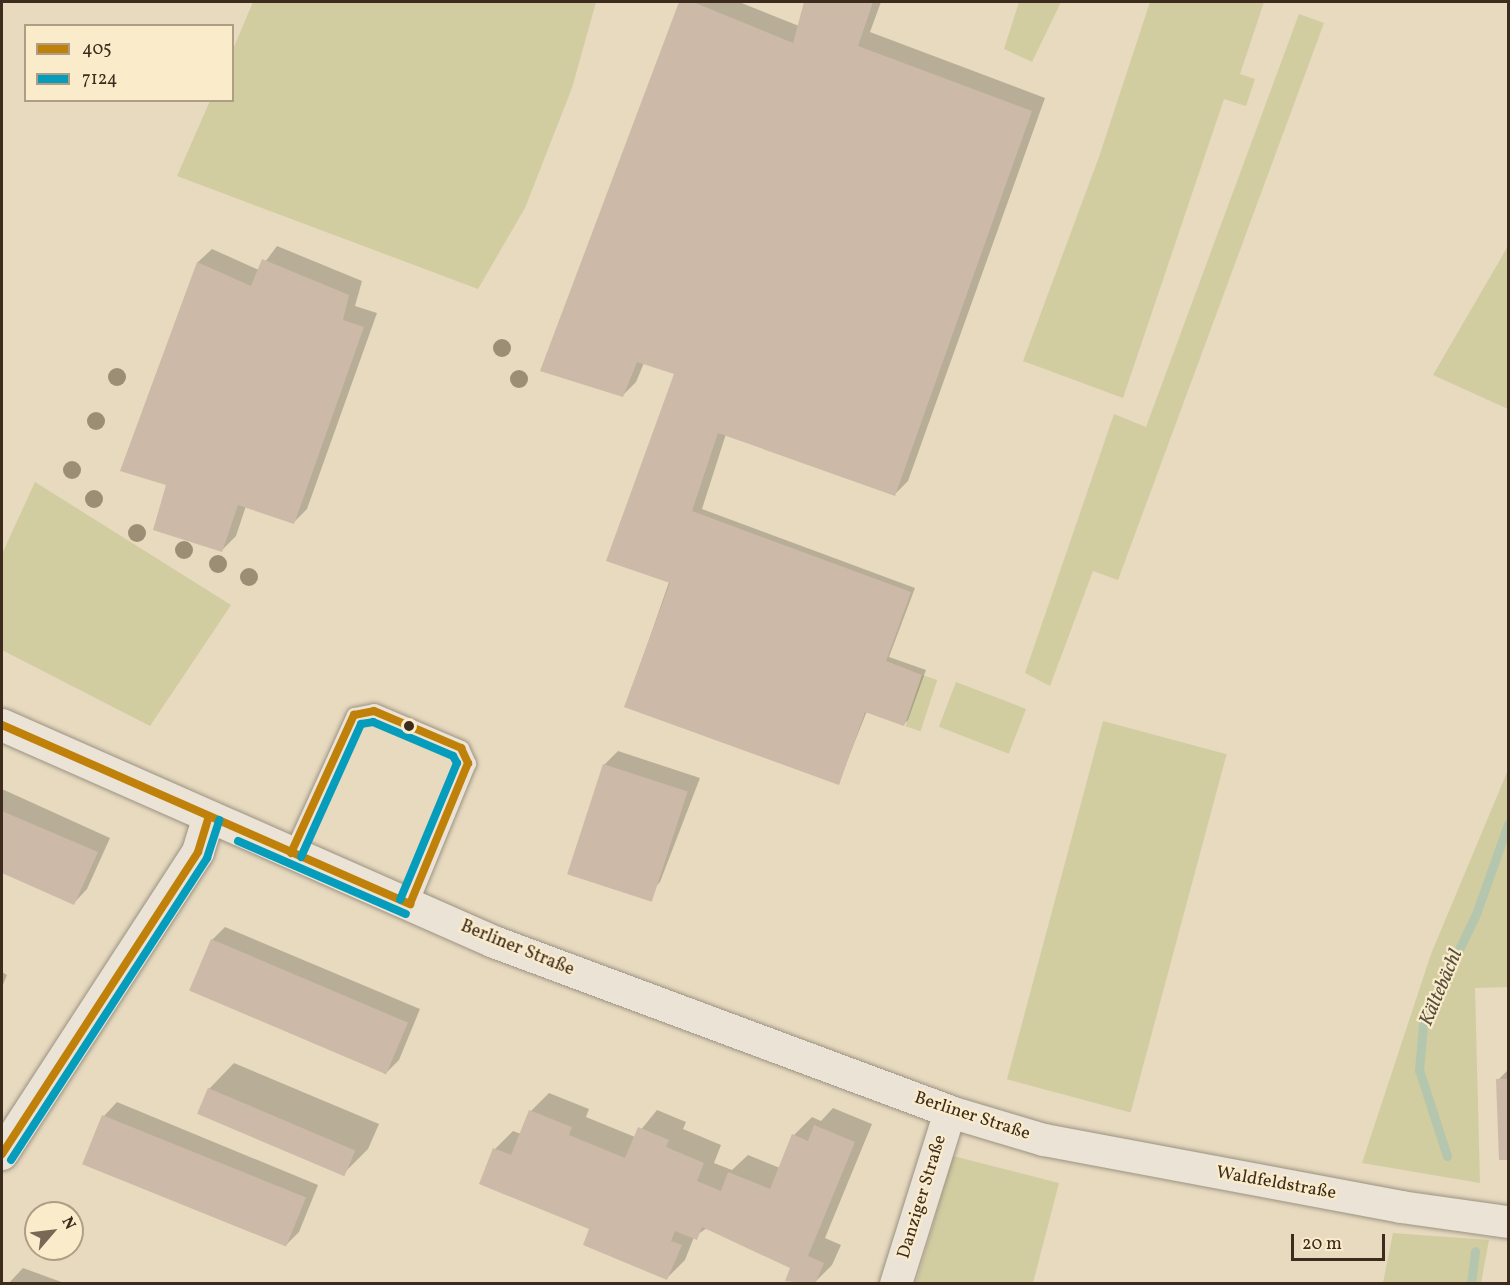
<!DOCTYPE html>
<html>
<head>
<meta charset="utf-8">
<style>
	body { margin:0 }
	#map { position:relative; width:1510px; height:1285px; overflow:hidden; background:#e7dabf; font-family:Vollkorn,serif }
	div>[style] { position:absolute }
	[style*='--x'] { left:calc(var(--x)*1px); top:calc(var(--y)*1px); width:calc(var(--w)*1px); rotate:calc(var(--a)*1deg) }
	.green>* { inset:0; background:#d2cca1; transform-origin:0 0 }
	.shadow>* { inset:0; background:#0003 }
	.stream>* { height:9px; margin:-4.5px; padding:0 4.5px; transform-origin:4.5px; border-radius:4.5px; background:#b4c6ae }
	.building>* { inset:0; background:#ccb9a8; transform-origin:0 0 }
	.roads { filter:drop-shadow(0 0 2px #9c9281) drop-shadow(0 0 2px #9c9281) }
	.service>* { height:15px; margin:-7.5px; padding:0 7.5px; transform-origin:7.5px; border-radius:7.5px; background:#eae3d6 }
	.minor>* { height:32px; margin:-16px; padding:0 16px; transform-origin:16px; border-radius:16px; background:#eae3d6 }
	.bus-1>* { height:8px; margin:-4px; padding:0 4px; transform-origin:4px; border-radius:4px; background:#bf8109 }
	.bus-2>* { height:8px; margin:-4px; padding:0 4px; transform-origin:4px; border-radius:4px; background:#069cbc }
	.trees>* { width:18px; height:18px; margin:-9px; border-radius:50%; background:#9c8e75 }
	.dots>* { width:16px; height:16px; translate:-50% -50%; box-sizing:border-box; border:3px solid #faebca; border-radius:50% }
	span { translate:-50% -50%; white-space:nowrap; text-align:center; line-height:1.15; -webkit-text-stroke:4.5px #faebca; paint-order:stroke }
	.street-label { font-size:18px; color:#3d2b1d }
	.water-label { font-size:20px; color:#555040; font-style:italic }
	.frame { position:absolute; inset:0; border:3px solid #3d2b1d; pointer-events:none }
	.legend { position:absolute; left:24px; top:24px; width:210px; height:78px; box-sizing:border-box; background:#faebca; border:2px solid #ae9e85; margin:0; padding:8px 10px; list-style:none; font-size:18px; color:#3d2b1d }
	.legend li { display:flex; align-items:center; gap:12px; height:30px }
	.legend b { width:30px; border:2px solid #ae9e85 }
	.north { position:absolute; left:24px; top:1201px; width:60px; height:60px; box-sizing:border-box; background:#faebca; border:2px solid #ae9e85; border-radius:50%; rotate:62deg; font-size:16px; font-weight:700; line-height:24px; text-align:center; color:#3d2b1d }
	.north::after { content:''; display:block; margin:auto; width:21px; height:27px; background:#786856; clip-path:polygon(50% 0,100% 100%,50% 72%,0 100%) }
	.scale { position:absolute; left:1291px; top:1234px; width:94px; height:27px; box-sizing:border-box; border:3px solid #3d2b1d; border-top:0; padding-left:8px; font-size:18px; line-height:21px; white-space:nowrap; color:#3d2b1d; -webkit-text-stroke:4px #faebca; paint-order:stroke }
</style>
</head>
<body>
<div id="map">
	<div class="green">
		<div style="clip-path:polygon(253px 2px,596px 2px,572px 88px,525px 208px,478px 289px,177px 176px,210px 101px,232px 100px,233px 49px)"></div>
		<div style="clip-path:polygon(1019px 2px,1061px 2px,1032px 62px,1004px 49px)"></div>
		<div style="clip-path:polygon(1150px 2px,1264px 2px,1240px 74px,1255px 79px,1246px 106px,1224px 99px,1123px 398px,1023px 361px,1099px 157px)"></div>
		<div style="clip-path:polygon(1299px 14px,1324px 23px,1118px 580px,1093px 571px,1050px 686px,1025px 673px,1114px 414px,1146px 427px)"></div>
		<div style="clip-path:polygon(1508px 246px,1508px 409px,1433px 375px)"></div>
		<div style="clip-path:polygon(35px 482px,231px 605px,150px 726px,2px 650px,2px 554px)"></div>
		<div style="left:922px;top:675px;width:16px;height:54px;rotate:18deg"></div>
		<div style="left:956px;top:682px;width:75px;height:48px;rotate:21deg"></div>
		<div style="left:1103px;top:721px;width:128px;height:371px;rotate:15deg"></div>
		<div style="clip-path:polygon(1508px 770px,1508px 987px,1475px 988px,1480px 1183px,1362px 1163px,1431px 954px)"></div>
		<div style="clip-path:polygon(953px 1156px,1059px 1183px,1033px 1283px,916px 1283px)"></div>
		<div style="clip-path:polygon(1393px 1233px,1489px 1240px,1481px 1283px,1383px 1283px)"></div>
	</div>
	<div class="shadow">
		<div style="clip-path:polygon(680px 2px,739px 2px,799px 26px,806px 2px,881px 2px,870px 32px,1045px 98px,908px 481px,895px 494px,726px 434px,702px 509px,915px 588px,889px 657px,926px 670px,908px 720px,904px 724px,867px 711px,838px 784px,626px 706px,669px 582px,676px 373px,644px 363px,636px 382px,622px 396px,542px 370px)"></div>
		<div style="clip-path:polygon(277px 246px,362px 281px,355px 306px,377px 313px,307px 509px,293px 523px,246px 506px,236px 536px,222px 550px,168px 484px,122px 470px,198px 262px,212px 249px,259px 270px)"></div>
		<div style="clip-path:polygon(618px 751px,700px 778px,660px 882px,647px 896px,604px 765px)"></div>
		<div style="clip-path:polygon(2px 789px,110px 838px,87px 889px,74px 903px,2px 869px)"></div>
		<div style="clip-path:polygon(225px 927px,420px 1009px,399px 1060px,385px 1074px,212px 940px)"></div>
		<div style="clip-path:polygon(2px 972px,7px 975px,2px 987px)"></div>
		<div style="clip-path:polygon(234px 1063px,379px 1124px,368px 1149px,343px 1174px,209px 1089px)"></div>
		<div style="clip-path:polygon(1507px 1071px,1508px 1158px,1500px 1159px,1498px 1080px)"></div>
		<div style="clip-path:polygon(549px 1093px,589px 1109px,586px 1117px,635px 1137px,657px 1110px,686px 1122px,683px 1129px,721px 1145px,714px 1163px,732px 1170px,748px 1155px,780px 1168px,794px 1135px,812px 1117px,821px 1121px,833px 1108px,872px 1124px,825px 1238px,841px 1245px,832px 1265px,814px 1283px,792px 1268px,707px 1228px,694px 1237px,685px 1260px,667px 1278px,591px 1229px,495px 1149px,513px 1131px,521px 1134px,531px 1111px)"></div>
		<div style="clip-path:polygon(117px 1102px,318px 1185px,299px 1232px,285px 1246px,104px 1116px)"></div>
		<div style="clip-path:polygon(23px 1268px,67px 1284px,8px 1284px)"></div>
	</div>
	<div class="stream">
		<div style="--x:1447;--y:1156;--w:90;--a:-108"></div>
		<div style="--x:1419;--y:1070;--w:45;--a:-84.9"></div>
		<div style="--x:1423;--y:1025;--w:123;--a:-64.5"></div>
		<div style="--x:1476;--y:914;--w:96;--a:-70.4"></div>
		<div style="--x:1471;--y:1284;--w:33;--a:-83"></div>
	</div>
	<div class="building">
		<div style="clip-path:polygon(679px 2px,693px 2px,793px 43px,804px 2px,873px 2px,858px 46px,1032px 111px,895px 496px,718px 433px,692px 511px,911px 592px,886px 661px,922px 675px,904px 726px,865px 712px,839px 785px,624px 707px,670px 583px,606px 561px,674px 374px,637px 362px,623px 397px,540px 371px)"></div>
		<div style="clip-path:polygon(262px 259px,349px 295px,343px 320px,364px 327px,294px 524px,238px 505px,222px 552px,153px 530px,166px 485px,120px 471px,197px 262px,251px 286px)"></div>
		<div style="left:603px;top:764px;width:89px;height:116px;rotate:18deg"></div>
		<div style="clip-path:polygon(2px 811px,98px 852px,74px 905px,2px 873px)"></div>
		<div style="left:211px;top:939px;width:214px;height:56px;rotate:23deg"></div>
		<div style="clip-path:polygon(1496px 1079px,1508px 1079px,1508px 1160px,1499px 1160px)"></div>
		<div style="left:208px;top:1088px;width:160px;height:28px;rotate:23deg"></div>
		<div style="clip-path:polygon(529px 1110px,572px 1127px,569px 1135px,625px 1158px,638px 1127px,669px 1140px,666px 1147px,704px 1163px,697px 1181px,721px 1191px,728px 1172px,770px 1189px,792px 1134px,808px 1141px,814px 1125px,855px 1142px,808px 1256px,824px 1263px,815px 1284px,785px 1281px,790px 1268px,702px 1227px,697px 1240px,675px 1231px,671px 1241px,682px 1245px,667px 1280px,583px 1245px,589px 1229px,479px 1184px,493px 1148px,511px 1155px)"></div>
		<div style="left:102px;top:1115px;width:220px;height:53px;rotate:22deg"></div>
	</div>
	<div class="roads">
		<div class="service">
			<div style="--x:291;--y:853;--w:152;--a:-65.5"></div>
			<div style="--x:354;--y:715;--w:20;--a:-11"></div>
			<div style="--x:374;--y:711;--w:95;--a:23"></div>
			<div style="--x:461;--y:748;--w:17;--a:65"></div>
			<div style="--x:468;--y:763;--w:152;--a:112.4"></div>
		</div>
		<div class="minor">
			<div style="--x:2;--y:725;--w:538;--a:23.8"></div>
			<div style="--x:494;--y:942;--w:487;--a:20.4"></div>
			<div style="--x:950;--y:1112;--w:98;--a:16.6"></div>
			<div style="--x:1044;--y:1140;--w:363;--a:10.6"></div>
			<div style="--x:1401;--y:1207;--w:108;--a:8"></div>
			<div style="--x:2;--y:1154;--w:360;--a:-57"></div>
			<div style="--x:198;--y:852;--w:37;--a:-73"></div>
			<div style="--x:896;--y:1284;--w:180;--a:-72.6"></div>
		</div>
	</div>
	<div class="bus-1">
		<div style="--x:2;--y:725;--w:446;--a:23.7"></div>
		<div style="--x:291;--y:853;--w:152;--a:-65.5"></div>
		<div style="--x:354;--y:715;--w:20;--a:-11"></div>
		<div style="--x:374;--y:711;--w:95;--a:23"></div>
		<div style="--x:461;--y:748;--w:17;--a:65"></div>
		<div style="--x:468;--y:763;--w:152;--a:112.4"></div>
		<div style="--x:2;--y:1154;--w:360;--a:-57"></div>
		<div style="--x:198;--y:852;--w:37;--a:-73"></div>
	</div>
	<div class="bus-2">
		<div style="--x:238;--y:841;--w:183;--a:23.5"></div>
		<div style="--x:301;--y:857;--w:146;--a:-65.7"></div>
		<div style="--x:361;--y:724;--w:12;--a:-9"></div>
		<div style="--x:373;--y:722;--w:87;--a:23"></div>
		<div style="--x:453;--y:756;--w:8;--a:60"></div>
		<div style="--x:457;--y:763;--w:148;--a:112.6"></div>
		<div style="--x:11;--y:1160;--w:360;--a:-57"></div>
		<div style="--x:207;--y:858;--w:40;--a:-72"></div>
	</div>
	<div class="trees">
		<div style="left:502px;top:348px"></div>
		<div style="left:117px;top:377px"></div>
		<div style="left:519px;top:379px"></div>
		<div style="left:96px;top:421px"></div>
		<div style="left:72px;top:470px"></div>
		<div style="left:94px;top:499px"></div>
		<div style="left:137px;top:533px"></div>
		<div style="left:184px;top:550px"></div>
		<div style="left:218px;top:564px"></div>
		<div style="left:249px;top:577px"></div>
	</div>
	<div class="dots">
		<div style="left:409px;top:726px;background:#3d2b1d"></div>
	</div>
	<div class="street-label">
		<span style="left:517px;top:949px;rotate:22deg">Berliner Straße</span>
		<span style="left:972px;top:1117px;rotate:18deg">Berliner Straße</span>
		<span style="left:1276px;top:1184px;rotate:10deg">Waldfeldstraße</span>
		<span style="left:923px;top:1197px;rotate:-73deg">Danziger Straße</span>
	</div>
	<div class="water-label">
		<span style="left:1442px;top:988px;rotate:-67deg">Kältebächl</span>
	</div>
	<div class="frame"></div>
	<ul class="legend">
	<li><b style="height:8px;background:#bf8109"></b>405</li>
	<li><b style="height:8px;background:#069cbc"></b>7124</li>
	</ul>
	<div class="north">N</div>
	<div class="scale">20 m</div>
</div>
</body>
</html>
